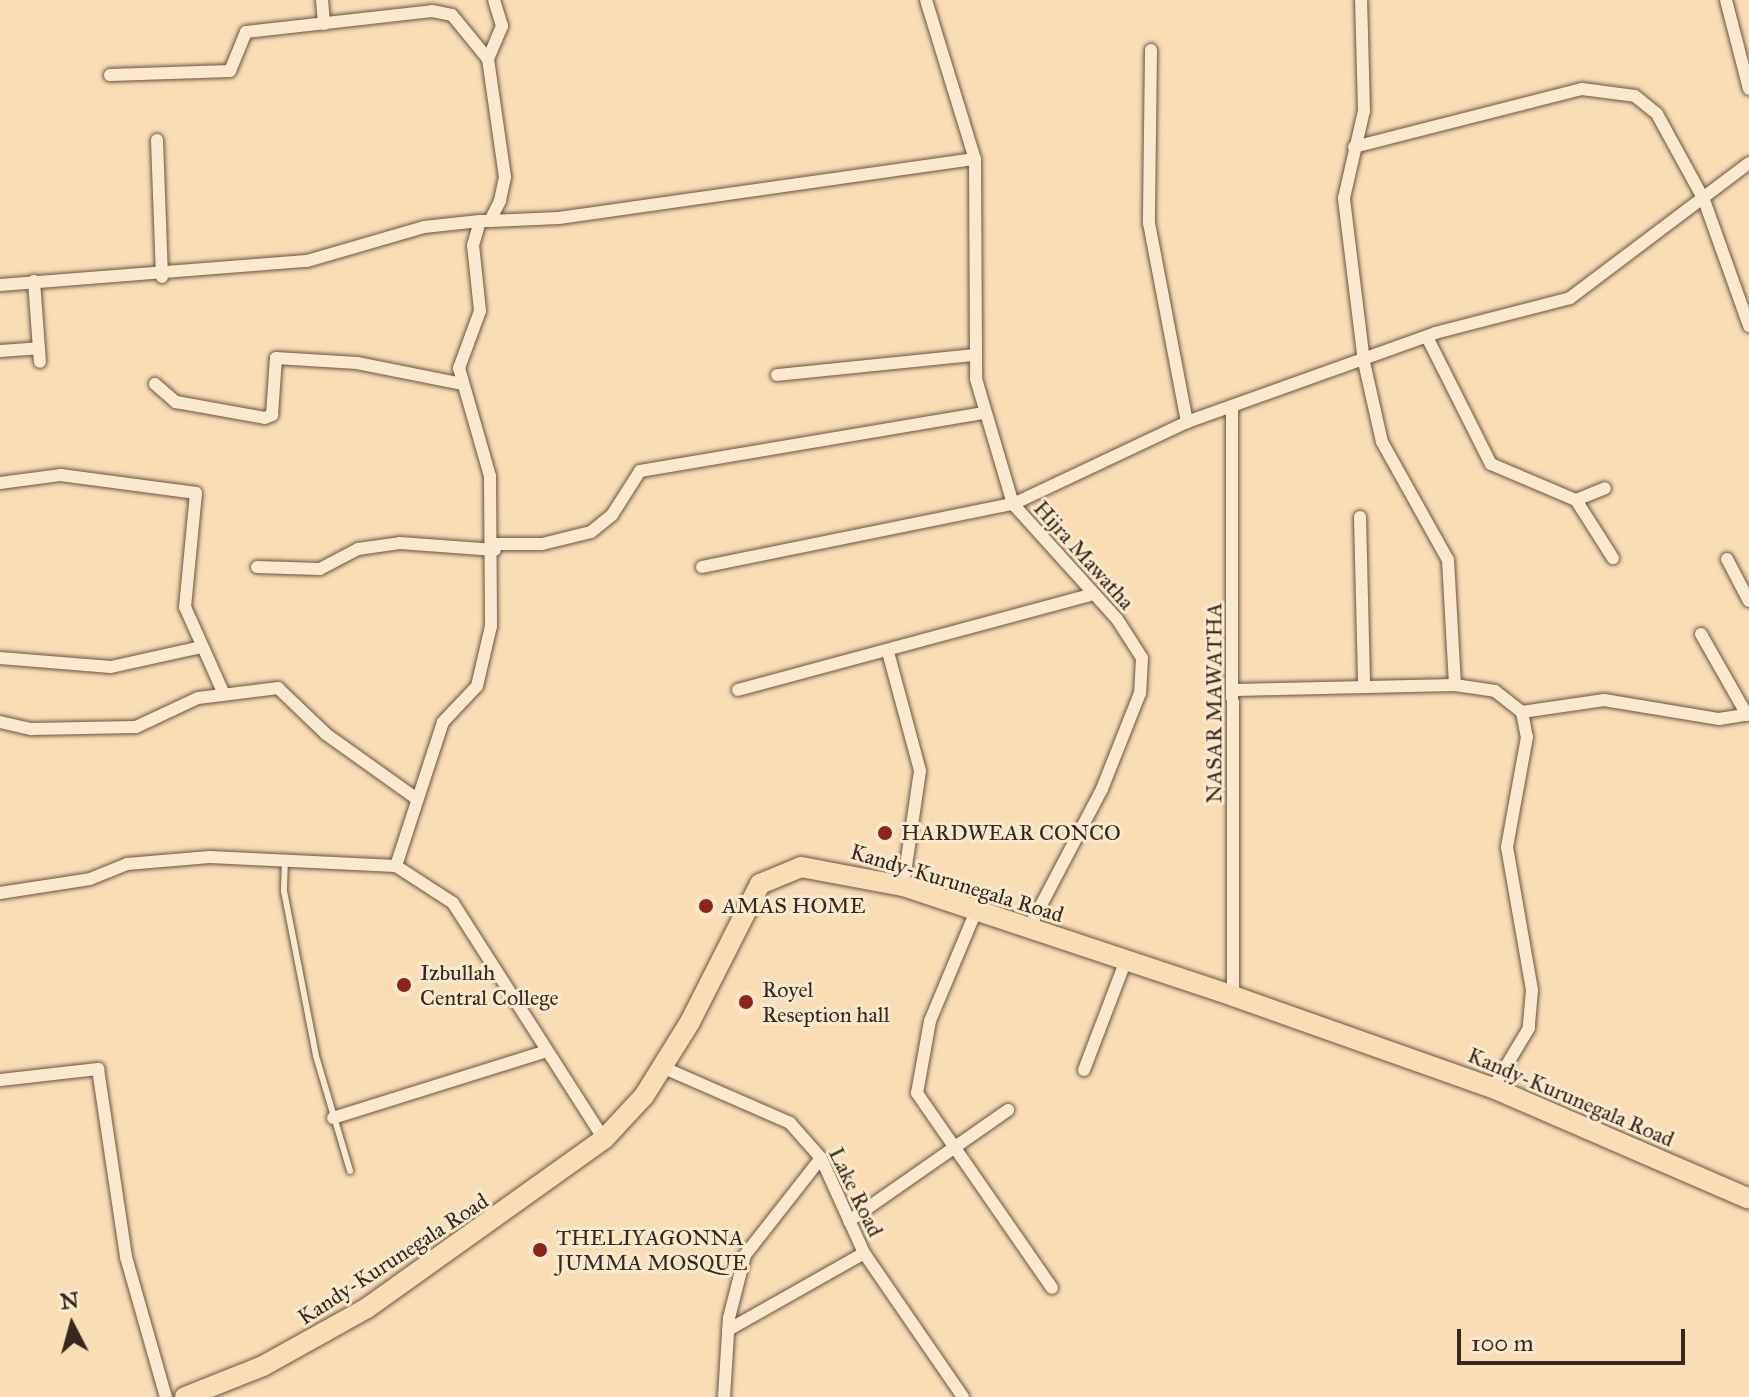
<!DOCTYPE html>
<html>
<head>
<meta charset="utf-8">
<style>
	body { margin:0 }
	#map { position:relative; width:1749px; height:1397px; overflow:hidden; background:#f9ddb5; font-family:"IM FELL Great Primer",serif }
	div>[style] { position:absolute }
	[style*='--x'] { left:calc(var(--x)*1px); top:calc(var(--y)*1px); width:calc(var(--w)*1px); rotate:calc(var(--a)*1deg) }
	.roads { filter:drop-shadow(0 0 2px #675444) drop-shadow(0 0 2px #675444) }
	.service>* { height:6px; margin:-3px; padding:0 3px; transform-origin:3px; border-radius:3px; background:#fbe9cf }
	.minor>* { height:12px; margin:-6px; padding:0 6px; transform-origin:6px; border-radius:6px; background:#fbe9cf }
	.trunk>* { height:20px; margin:-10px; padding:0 10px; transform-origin:10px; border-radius:10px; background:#f9ddb5 }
	.dots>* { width:22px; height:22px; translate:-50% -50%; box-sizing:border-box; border:4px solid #fbe9cf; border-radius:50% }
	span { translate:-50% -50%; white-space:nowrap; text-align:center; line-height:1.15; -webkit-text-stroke:6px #fbe9cf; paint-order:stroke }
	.street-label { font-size:22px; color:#36271f }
	.poi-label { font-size:22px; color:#36271f }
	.left { translate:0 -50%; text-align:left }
	.north { position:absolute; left:32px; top:1285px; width:80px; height:80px; -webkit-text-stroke:6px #fbe9cf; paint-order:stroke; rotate:354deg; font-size:22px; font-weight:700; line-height:32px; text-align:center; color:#36271f }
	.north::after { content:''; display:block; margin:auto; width:28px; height:36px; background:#36271f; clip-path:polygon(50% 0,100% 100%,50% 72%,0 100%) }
	.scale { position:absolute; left:1457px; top:1329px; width:228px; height:36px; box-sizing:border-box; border:4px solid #36271f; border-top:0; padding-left:10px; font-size:24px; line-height:28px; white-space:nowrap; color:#36271f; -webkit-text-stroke:6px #fbe9cf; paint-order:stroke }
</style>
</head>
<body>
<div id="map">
	<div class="roads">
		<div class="service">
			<div style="--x:285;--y:859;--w:32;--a:92"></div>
			<div style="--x:284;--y:891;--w:168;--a:79"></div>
			<div style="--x:316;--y:1056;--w:120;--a:73.5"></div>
		</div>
		<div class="minor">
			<div style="--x:322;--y:0;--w:24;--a:85"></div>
			<div style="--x:926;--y:0;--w:166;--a:72.9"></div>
			<div style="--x:975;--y:159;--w:220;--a:89.7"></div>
			<div style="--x:976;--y:379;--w:130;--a:73.5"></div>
			<div style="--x:1013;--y:504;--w:155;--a:47.9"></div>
			<div style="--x:1117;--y:619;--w:46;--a:57.3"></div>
			<div style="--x:1142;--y:658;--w:35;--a:93"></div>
			<div style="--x:1140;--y:693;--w:103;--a:111.6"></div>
			<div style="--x:1102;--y:789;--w:157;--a:117.7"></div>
			<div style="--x:1726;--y:0;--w:92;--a:75.5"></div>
			<div style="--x:1151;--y:50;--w:173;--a:90.7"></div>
			<div style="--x:1149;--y:223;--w:203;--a:79.2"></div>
			<div style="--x:488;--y:59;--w:36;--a:-67"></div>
			<div style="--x:502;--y:26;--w:27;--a:-107"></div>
			<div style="--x:110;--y:75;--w:120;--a:-1.9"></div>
			<div style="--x:230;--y:71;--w:42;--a:-67.7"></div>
			<div style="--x:246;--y:32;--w:187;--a:-6.4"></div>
			<div style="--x:432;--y:11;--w:20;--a:11"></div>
			<div style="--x:452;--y:15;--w:57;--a:50.7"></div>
			<div style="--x:488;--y:59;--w:119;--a:81.8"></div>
			<div style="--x:505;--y:177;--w:25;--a:102"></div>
			<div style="--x:500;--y:201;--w:22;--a:117"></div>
			<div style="--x:490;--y:221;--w:10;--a:180"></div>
			<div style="--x:480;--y:221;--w:25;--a:106"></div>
			<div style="--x:473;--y:245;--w:66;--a:83.9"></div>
			<div style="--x:480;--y:311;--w:61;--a:110.2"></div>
			<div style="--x:459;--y:368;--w:112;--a:74"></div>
			<div style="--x:490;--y:476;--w:150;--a:89.6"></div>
			<div style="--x:491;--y:626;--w:62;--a:103.1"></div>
			<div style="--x:477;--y:686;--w:50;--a:133.4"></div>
			<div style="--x:443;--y:722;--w:151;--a:108.1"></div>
			<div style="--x:157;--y:140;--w:137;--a:87.9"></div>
			<div style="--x:1354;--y:147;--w:235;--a:-14.3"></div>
			<div style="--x:1582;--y:89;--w:53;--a:7.5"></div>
			<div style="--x:1635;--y:96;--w:28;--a:39"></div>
			<div style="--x:1657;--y:114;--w:98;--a:61.3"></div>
			<div style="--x:1704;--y:200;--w:134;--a:70.3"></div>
			<div style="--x:490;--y:221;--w:69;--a:-2.5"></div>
			<div style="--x:559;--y:218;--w:420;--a:-8.1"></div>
			<div style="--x:34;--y:281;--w:81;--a:85.8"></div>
			<div style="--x:0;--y:285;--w:308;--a:-4.5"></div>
			<div style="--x:307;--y:261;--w:122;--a:-16.2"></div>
			<div style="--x:424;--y:227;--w:56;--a:-6.1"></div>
			<div style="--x:1427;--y:337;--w:142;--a:63.3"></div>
			<div style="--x:1491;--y:464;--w:92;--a:23"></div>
			<div style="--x:1576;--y:500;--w:69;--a:57.5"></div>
			<div style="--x:0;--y:351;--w:39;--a:-4"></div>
			<div style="--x:777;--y:375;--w:198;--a:-5.8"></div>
			<div style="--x:155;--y:384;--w:28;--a:41"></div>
			<div style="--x:176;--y:402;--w:90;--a:10.2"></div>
			<div style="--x:265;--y:418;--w:8;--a:-23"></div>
			<div style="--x:272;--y:415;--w:57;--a:-86"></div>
			<div style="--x:276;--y:358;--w:81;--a:3.5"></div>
			<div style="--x:357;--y:363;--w:107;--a:11.3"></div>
			<div style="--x:1232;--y:409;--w:587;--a:89.9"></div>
			<div style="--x:0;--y:483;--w:62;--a:-7.5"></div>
			<div style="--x:61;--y:475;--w:136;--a:7.6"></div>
			<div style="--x:196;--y:493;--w:115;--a:95.5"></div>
			<div style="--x:185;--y:607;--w:93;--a:65.9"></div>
			<div style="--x:1576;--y:500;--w:31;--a:-22"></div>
			<div style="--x:1360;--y:517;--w:165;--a:88.6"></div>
			<div style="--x:496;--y:544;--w:46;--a:0"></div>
			<div style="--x:542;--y:544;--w:50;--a:-13.8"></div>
			<div style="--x:591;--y:532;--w:27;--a:-39"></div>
			<div style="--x:612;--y:515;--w:52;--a:-57.5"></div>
			<div style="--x:640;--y:471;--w:349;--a:-9.6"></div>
			<div style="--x:1727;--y:559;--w:47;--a:62.4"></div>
			<div style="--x:257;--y:567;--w:63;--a:1.8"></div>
			<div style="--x:320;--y:569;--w:43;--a:-27.8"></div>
			<div style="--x:358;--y:549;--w:42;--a:-8.1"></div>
			<div style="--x:400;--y:543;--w:95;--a:4.2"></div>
			<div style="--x:702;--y:567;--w:317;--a:-11.5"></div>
			<div style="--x:1013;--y:504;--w:192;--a:-25.2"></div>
			<div style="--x:1187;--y:422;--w:263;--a:-19.7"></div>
			<div style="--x:1435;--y:333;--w:139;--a:-14.5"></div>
			<div style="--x:1570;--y:298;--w:224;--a:-37"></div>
			<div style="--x:1701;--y:634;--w:93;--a:60.4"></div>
			<div style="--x:888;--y:652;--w:123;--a:74.9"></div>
			<div style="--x:920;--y:771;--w:116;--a:98.4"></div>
			<div style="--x:0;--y:658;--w:111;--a:4.6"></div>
			<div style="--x:111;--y:667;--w:92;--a:-12.5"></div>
			<div style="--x:1455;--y:685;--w:40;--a:8.5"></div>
			<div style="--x:1495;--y:691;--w:34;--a:38"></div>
			<div style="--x:1522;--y:712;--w:25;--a:79"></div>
			<div style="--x:1527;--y:737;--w:112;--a:100.3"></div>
			<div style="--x:1507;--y:847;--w:145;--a:80.1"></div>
			<div style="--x:1532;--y:990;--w:38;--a:95"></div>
			<div style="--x:1529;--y:1028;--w:70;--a:121"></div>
			<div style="--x:738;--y:690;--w:364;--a:-15.1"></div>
			<div style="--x:1234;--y:690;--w:221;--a:-1.3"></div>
			<div style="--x:1455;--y:685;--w:125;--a:-93.2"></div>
			<div style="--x:1448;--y:560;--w:135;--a:-119.2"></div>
			<div style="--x:1382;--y:442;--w:82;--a:-102.7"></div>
			<div style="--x:1364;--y:362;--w:165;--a:-97"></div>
			<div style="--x:1344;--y:198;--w:89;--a:-77.1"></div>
			<div style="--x:1364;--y:111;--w:111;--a:-91.5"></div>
			<div style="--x:1522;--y:712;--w:83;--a:-8.3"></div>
			<div style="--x:1604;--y:700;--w:117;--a:9.4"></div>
			<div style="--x:1719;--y:719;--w:30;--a:-9"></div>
			<div style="--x:0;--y:722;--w:32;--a:13"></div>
			<div style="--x:31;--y:729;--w:105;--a:-1.1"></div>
			<div style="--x:136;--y:727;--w:68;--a:-25.1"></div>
			<div style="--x:198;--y:698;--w:81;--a:-7.1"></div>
			<div style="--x:278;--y:688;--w:66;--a:43.8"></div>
			<div style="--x:326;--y:734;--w:112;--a:35.5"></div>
			<div style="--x:0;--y:893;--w:91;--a:-8.8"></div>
			<div style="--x:90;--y:879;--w:40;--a:-22"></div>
			<div style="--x:127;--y:864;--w:83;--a:-4.8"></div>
			<div style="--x:210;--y:857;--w:186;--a:2.8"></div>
			<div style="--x:396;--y:866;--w:68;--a:33"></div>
			<div style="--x:453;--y:903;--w:280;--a:57.4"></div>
			<div style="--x:976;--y:911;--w:119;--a:112.7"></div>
			<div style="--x:930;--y:1021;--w:73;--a:100.2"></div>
			<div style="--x:917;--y:1093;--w:237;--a:55.3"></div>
			<div style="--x:662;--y:1067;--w:140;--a:23.6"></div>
			<div style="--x:790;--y:1123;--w:47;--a:48.5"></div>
			<div style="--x:821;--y:1158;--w:104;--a:65.6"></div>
			<div style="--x:864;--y:1253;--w:175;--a:55.5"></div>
			<div style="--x:1084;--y:1070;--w:118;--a:-69.1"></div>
			<div style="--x:0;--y:1080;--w:99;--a:-6.4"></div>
			<div style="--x:98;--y:1069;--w:190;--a:81.5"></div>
			<div style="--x:126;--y:1257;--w:146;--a:74.1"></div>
			<div style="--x:333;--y:1118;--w:224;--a:-17.4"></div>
			<div style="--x:849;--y:1221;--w:194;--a:-34.9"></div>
			<div style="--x:728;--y:1330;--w:156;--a:-29.5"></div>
			<div style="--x:724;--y:1397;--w:79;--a:-86.4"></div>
			<div style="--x:729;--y:1318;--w:65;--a:-75.7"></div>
			<div style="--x:745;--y:1255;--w:123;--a:-51.9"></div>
		</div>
		<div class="trunk">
			<div style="--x:185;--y:1397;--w:84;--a:-21.7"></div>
			<div style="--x:263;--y:1366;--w:119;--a:-29.1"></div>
			<div style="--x:367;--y:1308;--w:291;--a:-35.5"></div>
			<div style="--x:604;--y:1139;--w:59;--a:-47.1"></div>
			<div style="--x:644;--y:1096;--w:87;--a:-58.1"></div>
			<div style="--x:690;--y:1022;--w:155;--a:-63.1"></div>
			<div style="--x:760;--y:884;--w:44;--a:-22.5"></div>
			<div style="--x:801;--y:867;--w:104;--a:10.6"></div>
			<div style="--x:903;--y:886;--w:348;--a:18.4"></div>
			<div style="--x:1233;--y:996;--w:276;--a:19.5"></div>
			<div style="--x:1493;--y:1088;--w:279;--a:23.4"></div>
		</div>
	</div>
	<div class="dots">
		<div style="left:885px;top:833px;background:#8f2418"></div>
		<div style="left:706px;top:906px;background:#8f2418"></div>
		<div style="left:404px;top:985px;background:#8f2418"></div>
		<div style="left:746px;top:1002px;background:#8f2418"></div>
		<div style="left:540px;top:1250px;background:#8f2418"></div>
	</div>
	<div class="street-label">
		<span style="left:1084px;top:555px;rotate:48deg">Hijra Mawatha</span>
		<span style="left:1214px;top:703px;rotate:-90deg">NASAR MAWATHA</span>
		<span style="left:957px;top:883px;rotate:17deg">Kandy-Kurunegala Road</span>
		<span style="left:1571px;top:1097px;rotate:23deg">Kandy-Kurunegala Road</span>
		<span style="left:856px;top:1192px;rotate:64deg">Lake Road</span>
		<span style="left:393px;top:1259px;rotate:-33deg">Kandy-Kurunegala Road</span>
	</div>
	<div class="poi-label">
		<span class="left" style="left:901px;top:833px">HARDWEAR CONCO</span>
		<span class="left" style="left:722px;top:906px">AMAS HOME</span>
		<span class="left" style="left:420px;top:985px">Izbullah<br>Central College</span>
		<span class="left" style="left:762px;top:1002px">Royel<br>Reseption hall</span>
		<span class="left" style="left:556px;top:1250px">THELIYAGONNA<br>JUMMA MOSQUE</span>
	</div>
	<div class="north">N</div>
	<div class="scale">100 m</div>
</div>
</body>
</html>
